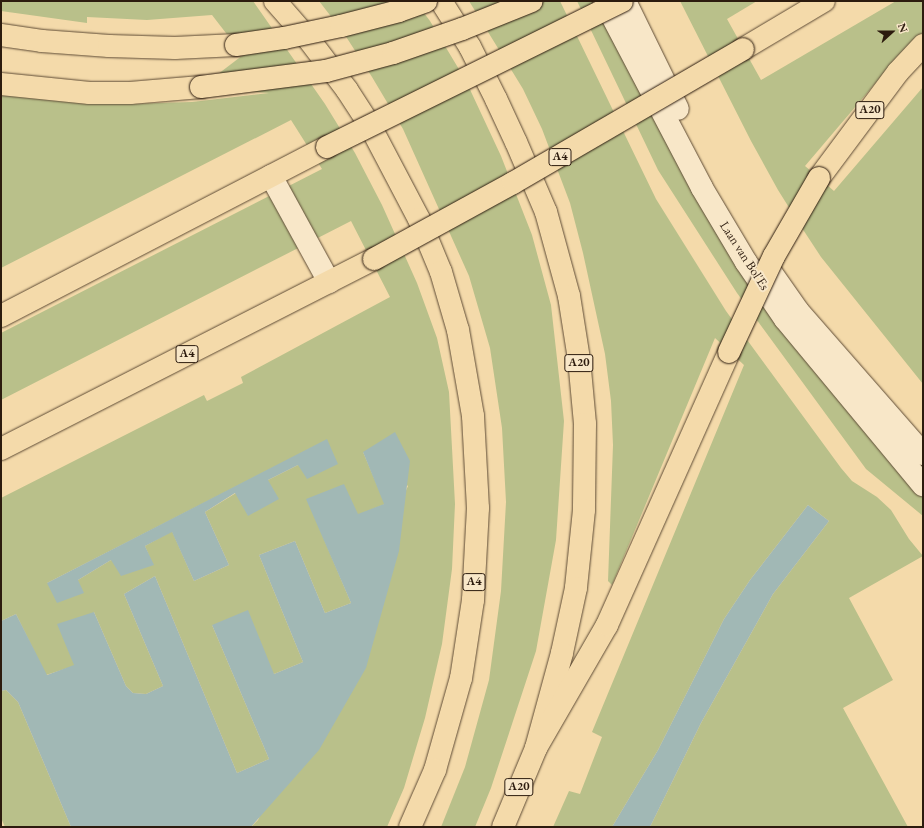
<!DOCTYPE html>
<html>
<head>
<meta charset="utf-8">
<style>
	body { margin:0 }
	#map { position:relative; width:924px; height:828px; overflow:hidden; background:#f4daaa; font-family:"EB Garamond",serif }
	div>[style] { position:absolute }
	[style*='--x'] { left:calc(var(--x)*1px); top:calc(var(--y)*1px); width:calc(var(--w)*1px); rotate:calc(var(--a)*1deg) }
	.green>* { inset:0; background:#b9c08a }
	.water>* { inset:0; background:#a1b8b5 }
	.roads { filter:drop-shadow(0 0 1px #5e4b35) drop-shadow(0 0 1px #5e4b35) }
	.minor>* { height:22px; margin:-11px; padding:0 11px; transform-origin:11px; border-radius:11px; background:#f8e7c8 }
	.highway>* { height:22px; margin:-11px; padding:0 11px; transform-origin:11px; border-radius:11px; background:#f4daaa }
	.bridges { filter:drop-shadow(0 0 1px #2c1b0e) drop-shadow(0 0 1px #2c1b0e) }
	.highway-bridge>* { height:22px; margin:-11px; padding:0 11px; transform-origin:11px; border-radius:11px; background:#f4daaa }
	span { translate:-50% -50%; white-space:nowrap; text-align:center; line-height:1.15; -webkit-text-stroke:4px #f8e7c8; paint-order:stroke }
	.shield-label span { padding:1px 3px; background:#f8e7c8; border:1px solid; border-radius:3px; -webkit-text-stroke-width:0 }
	.shield-label { font-size:12px; color:#2c1b0e; font-weight:700 }
	.street-label { font-size:13px; color:#2c1b0e }
	.frame { position:absolute; inset:0; border:2px solid #2c1b0e; pointer-events:none }
	.north { position:absolute; left:872px; top:12px; width:40px; height:40px; -webkit-text-stroke:3px #f8e7c8; paint-order:stroke; rotate:69deg; font-size:11px; font-weight:700; line-height:16px; text-align:center; color:#2c1b0e }
	.north::after { content:''; display:block; margin:auto; width:14px; height:18px; background:#2c1b0e; clip-path:polygon(50% 0,100% 100%,50% 72%,0 100%) }
</style>
</head>
<body>
<div id="map">
	<div class="green">
		<div style="clip-path:polygon(evenodd,1px 1px,253px 1px,325px 104px,355px 153px,382px 205px,417px 283px,437px 338px,449px 392px,455px 504px,452px 569px,442px 644px,425px 718px,404px 788px,387px 827px,251px 827px,258px 820px,408px 486px,363px 452px,385px 504px,358px 515px,307px 499px,351px 603px,325px 613px,295px 541px,259px 555px,303px 662px,274px 674px,212px 625px,269px 759px,237px 773px,155px 576px,124px 594px,163px 686px,146px 694px,133px 693px,126px 686px,94px 612px,74px 666px,46px 675px,16px 614px,1px 621px,1px 498px,204px 395px,207px 401px,243px 383px,241px 377px,390px 297px,351px 221px,1px 400px,1px 333px,322px 169px,291px 120px,1px 268px,1px 89px,57px 100px,123px 104px,192px 102px,269px 93px,201px 87px,243px 55px,212px 15px,147px 20px,87px 17px,87px 23px,1px 11px,1px 1px,327px 440px,298px 465px,268px 480px,248px 515px,236px 493px,205px 512px,229px 565px,194px 581px,172px 531px,145px 546px,153px 565px,111px 560px,78px 580px,47px 583px,327px 440px)"></div>
		<div style="clip-path:polygon(319px 1px,415px 1px,430px 21px,466px 81px,501px 156px,532px 235px,551px 305px,564px 421px,556px 540px,536px 651px,491px 788px,475px 827px,441px 827px,465px 767px,489px 680px,501px 591px,506px 502px,502px 428px,490px 348px,469px 276px,403px 129px,372px 77px,343px 32px)"></div>
		<div style="clip-path:polygon(469px 1px,560px 1px,656px 199px,726px 311px,841px 468px,852px 481px,877px 497px,891px 510px,909px 539px,923px 556px,849px 598px,893px 680px,843px 708px,908px 827px,650px 827px,701px 723px,773px 594px,829px 521px,808px 505px,750px 580px,724px 619px,658px 750px,612px 827px,553px 827px,569px 791px,580px 794px,602px 737px,592px 732px,744px 365px,715px 338px,612px 585px,608px 581px,613px 445px,611px 401px,605px 354px,583px 253px,570px 203px,542px 129px,523px 89px)"></div>
		<div style="clip-path:polygon(577px 1px,598px 1px,670px 143px,923px 494px,923px 516px,866px 469px,737px 293px,658px 170px)"></div>
		<div style="clip-path:polygon(680px 1px,757px 1px,727px 19px,761px 80px,896px 1px,923px 1px,923px 32px,890px 66px,805px 166px,834px 191px,923px 87px,923px 384px,821px 257px,800px 225px,778px 190px,751px 141px)"></div>
		<div style="clip-path:polygon(6px 690px,18px 702px,71px 827px,5px 827px,1px 818px,1px 691px)"></div>
	</div>
	<div class="water">
		<div style="clip-path:polygon(395px 432px,410px 461px,399px 551px,366px 668px,319px 750px,251px 827px,71px 827px,18px 702px,6px 690px,1px 691px,1px 621px,16px 614px,47px 675px,74px 665px,57px 624px,94px 612px,126px 686px,133px 693px,146px 694px,163px 686px,124px 594px,155px 576px,237px 773px,269px 759px,212px 625px,248px 610px,274px 674px,303px 662px,259px 555px,295px 541px,325px 613px,351px 603px,306px 499px,344px 484px,358px 514px,384px 504px,363px 452px)"></div>
		<div style="clip-path:polygon(327px 439px,338px 464px,307px 479px,298px 465px,268px 480px,279px 499px,248px 516px,235px 493px,205px 512px,229px 565px,194px 581px,172px 532px,145px 546px,154px 565px,121px 576px,111px 560px,78px 580px,84px 593px,57px 603px,47px 583px)"></div>
		<div style="clip-path:polygon(808px 505px,829px 521px,773px 594px,701px 723px,650px 827px,612px 827px,658px 750px,724px 619px,750px 580px)"></div>
	</div>
	<div class="roads">
		<div class="minor">
			<div style="--x:604;--y:1;--w:211;--a:62.3"></div>
			<div style="--x:702;--y:188;--w:86;--a:59.3"></div>
			<div style="--x:746;--y:262;--w:69;--a:55.6"></div>
			<div style="--x:785;--y:319;--w:216;--a:50.3"></div>
			<div style="--x:625;--y:1;--w:120;--a:63.9"></div>
			<div style="--x:271;--y:176;--w:121;--a:61.3"></div>
			<div style="--x:768;--y:268;--w:52;--a:55.1"></div>
			<div style="--x:798;--y:311;--w:190;--a:48.8"></div>
		</div>
		<div class="highway">
			<div style="--x:275;--y:1;--w:53;--a:48.8"></div>
			<div style="--x:310;--y:41;--w:61;--a:52.9"></div>
			<div style="--x:347;--y:90;--w:38;--a:57"></div>
			<div style="--x:368;--y:122;--w:110;--a:62.3"></div>
			<div style="--x:419;--y:219;--w:57;--a:67.5"></div>
			<div style="--x:441;--y:272;--w:60;--a:73.7"></div>
			<div style="--x:458;--y:330;--w:87;--a:80.1"></div>
			<div style="--x:473;--y:416;--w:92;--a:86.9"></div>
			<div style="--x:478;--y:508;--w:92;--a:93.1"></div>
			<div style="--x:473;--y:600;--w:79;--a:98.7"></div>
			<div style="--x:461;--y:678;--w:96;--a:105.8"></div>
			<div style="--x:435;--y:770;--w:62;--a:113.7"></div>
			<div style="--x:441;--y:1;--w:54;--a:57.8"></div>
			<div style="--x:470;--y:47;--w:58;--a:63.4"></div>
			<div style="--x:496;--y:99;--w:47;--a:65.1"></div>
			<div style="--x:516;--y:142;--w:76;--a:66.8"></div>
			<div style="--x:546;--y:212;--w:87;--a:74.7"></div>
			<div style="--x:569;--y:296;--w:64;--a:81"></div>
			<div style="--x:579;--y:359;--w:65;--a:84.7"></div>
			<div style="--x:585;--y:424;--w:86;--a:90.7"></div>
			<div style="--x:584;--y:510;--w:78;--a:95.9"></div>
			<div style="--x:576;--y:588;--w:66;--a:102.2"></div>
			<div style="--x:562;--y:653;--w:98;--a:105.3"></div>
			<div style="--x:1;--y:35;--w:41;--a:8.3"></div>
			<div style="--x:42;--y:41;--w:67;--a:4.3"></div>
			<div style="--x:109;--y:46;--w:66;--a:1.7"></div>
			<div style="--x:175;--y:48;--w:61;--a:-2.8"></div>
			<div style="--x:743;--y:49;--w:94;--a:-30.7"></div>
			<div style="--x:1;--y:84;--w:89;--a:5.8"></div>
			<div style="--x:90;--y:93;--w:40;--a:0"></div>
			<div style="--x:130;--y:93;--w:71;--a:-4.8"></div>
			<div style="--x:819;--y:178;--w:132;--a:-53.3"></div>
			<div style="--x:898;--y:72;--w:37;--a:-47"></div>
			<div style="--x:1;--y:316;--w:367;--a:-27.4"></div>
			<div style="--x:1;--y:449;--w:419;--a:-27"></div>
			<div style="--x:503;--y:827;--w:86;--a:-67.3"></div>
			<div style="--x:536;--y:748;--w:142;--a:-60"></div>
			<div style="--x:607;--y:625;--w:299;--a:-65.9"></div>
		</div>
	</div>
	<div class="bridges">
		<div class="highway-bridge">
			<div style="--x:236;--y:45;--w:49;--a:-8.3"></div>
			<div style="--x:284;--y:38;--w:58;--a:-11.9"></div>
			<div style="--x:341;--y:26;--w:60;--a:-14.5"></div>
			<div style="--x:399;--y:11;--w:29;--a:-20"></div>
			<div style="--x:201;--y:87;--w:126;--a:-7.3"></div>
			<div style="--x:326;--y:71;--w:69;--a:-15"></div>
			<div style="--x:393;--y:53;--w:73;--a:-19.2"></div>
			<div style="--x:462;--y:29;--w:75;--a:-21.8"></div>
			<div style="--x:327;--y:147;--w:329;--a:-26.3"></div>
			<div style="--x:374;--y:259;--w:158;--a:-28.7"></div>
			<div style="--x:513;--y:183;--w:266;--a:-30.2"></div>
			<div style="--x:729;--y:352;--w:106;--a:-64.9"></div>
			<div style="--x:774;--y:256;--w:90;--a:-60"></div>
		</div>
	</div>
	<div class="shield-label">
		<span style="left:870px;top:110px">A20</span>
		<span style="left:560px;top:157px">A4</span>
		<span style="left:187px;top:354px">A4</span>
		<span style="left:579px;top:363px">A20</span>
		<span style="left:474px;top:582px">A4</span>
		<span style="left:519px;top:787px">A20</span>
	</div>
	<div class="street-label">
		<span style="left:744px;top:256px;rotate:57deg">Laan van Bol'Es</span>
	</div>
	<div class="frame"></div>
	<div class="north">N</div>
</div>
</body>
</html>
